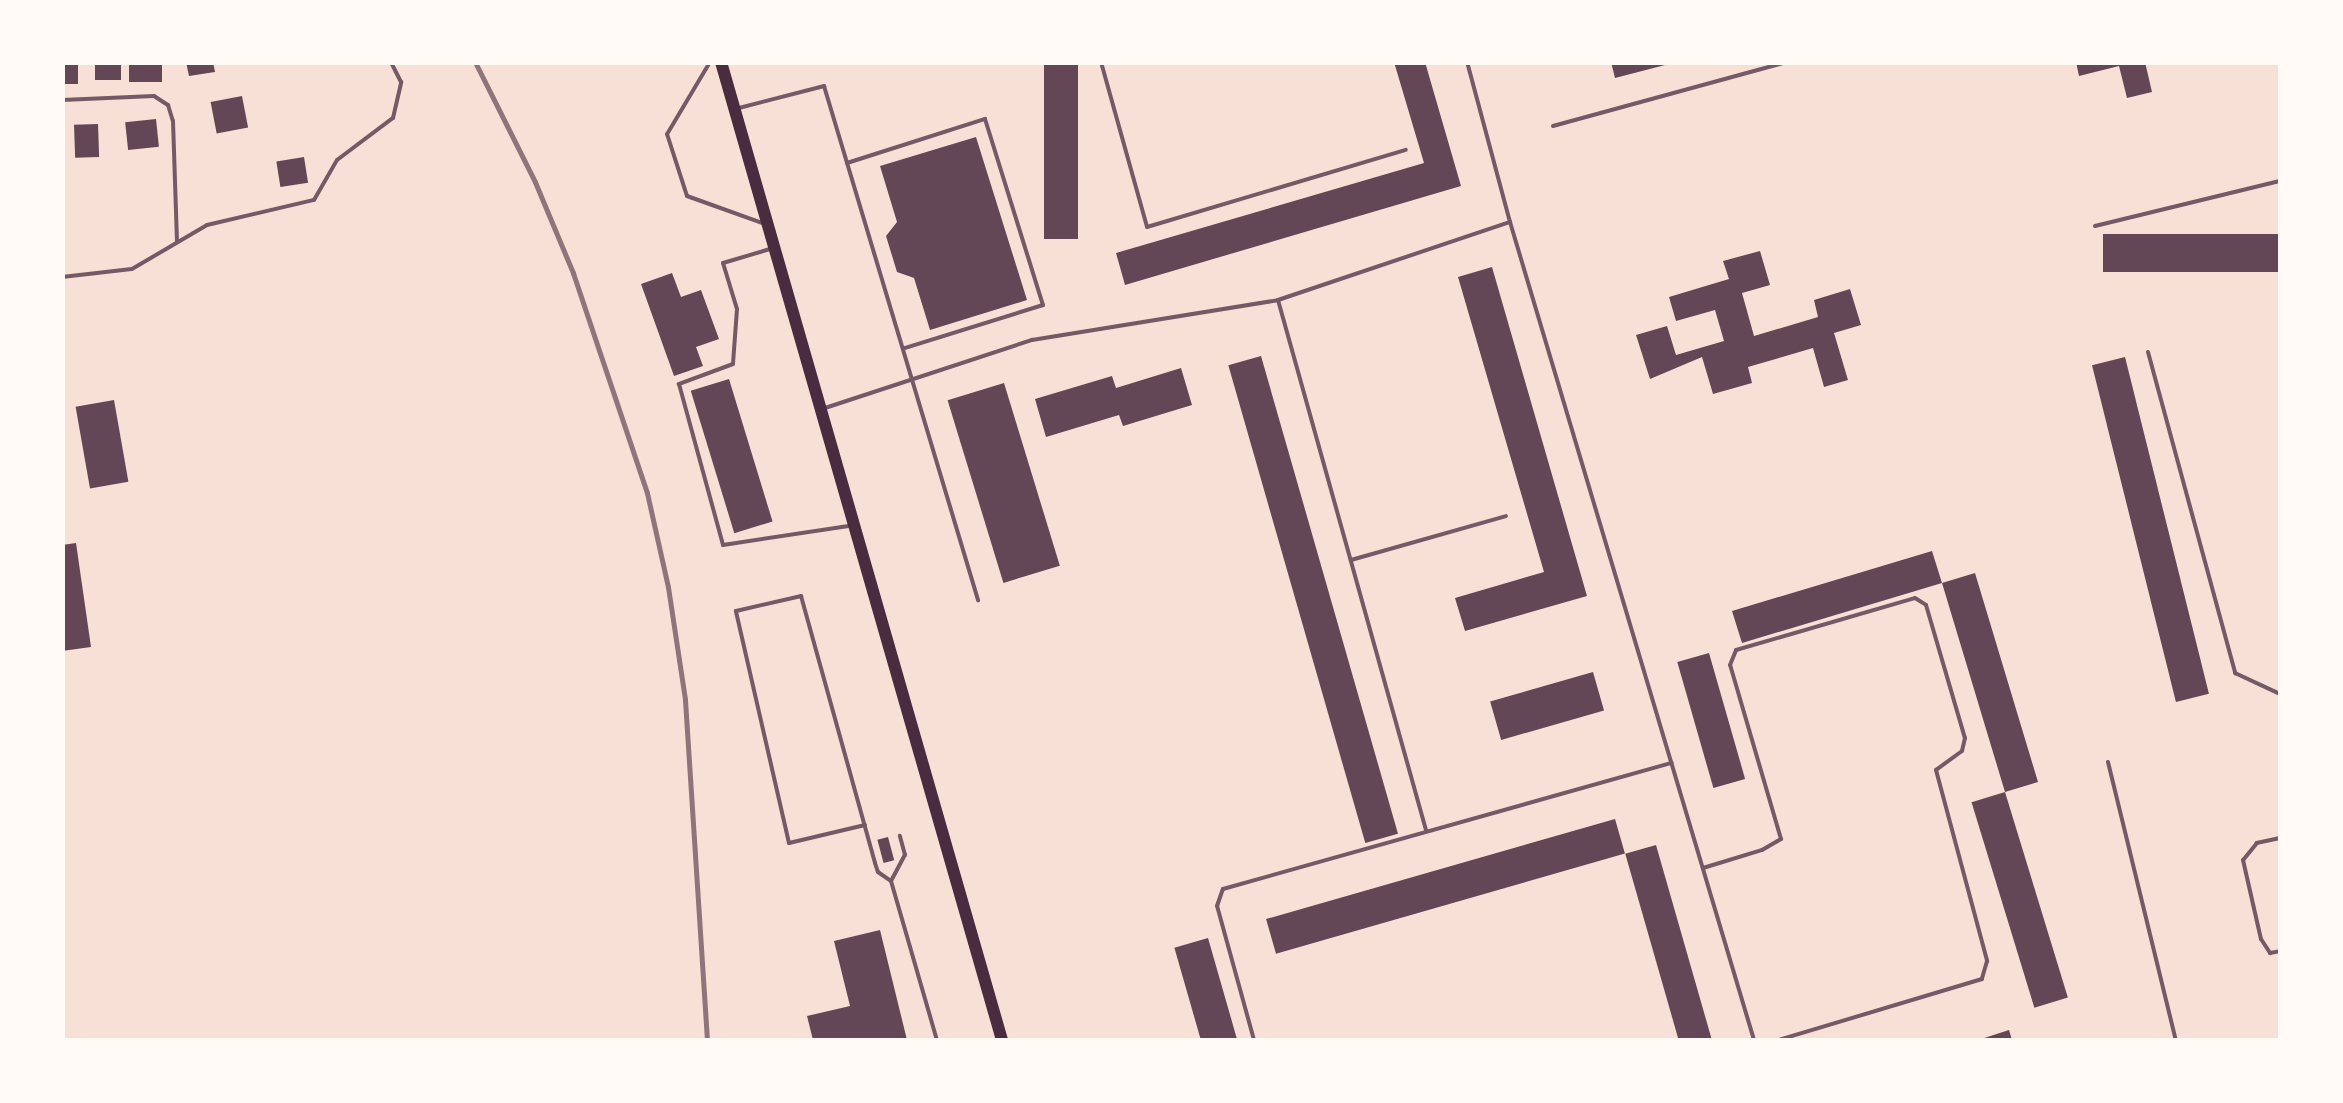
<!DOCTYPE html>
<html>
<head>
<meta charset="utf-8">
<style>
	body { margin:0 }
	#map { position:relative; width:2343px; height:1103px; overflow:hidden; background:#f7e1d7; font-family:"Fira Sans Condensed",sans-serif }
	div>[style] { position:absolute }
	[style*='--x'] { left:calc(var(--x)*1px); top:calc(var(--y)*1px); width:calc(var(--w)*1px); rotate:calc(var(--a)*1deg) }
	.building>* { inset:0; background:#644757; transform-origin:0 0 }
	.service>* { height:4px; margin:-2px; padding:0 2px; transform-origin:2px; border-radius:2px; background:#755966 }
	.primary>* { height:12px; margin:-6px; padding:0 6px; transform-origin:6px; border-radius:6px; background:#4a2c40 }
	.rail>* { height:5px; margin:-2.5px; padding:0 2.5px; transform-origin:2.5px; border-radius:2.5px; background:#8f747c }
	span { translate:-50% -50%; white-space:nowrap; text-align:center; line-height:1.15; -webkit-text-stroke:10px #fffaf5; paint-order:stroke }
	.frame { position:absolute; inset:0; border:65px solid #fffaf5; pointer-events:none }
</style>
</head>
<body>
<div id="map">
	<div class="building">
		<div style="left:62px;top:62px;width:16px;height:22px"></div>
		<div style="left:95px;top:62px;width:26px;height:18px"></div>
		<div style="left:129px;top:62px;width:33px;height:20px"></div>
		<div style="clip-path:polygon(186px 62px,213px 62px,215px 72px,189px 76px)"></div>
		<div style="left:1044px;top:62px;width:34px;height:177px"></div>
		<div style="clip-path:polygon(1394px 62px,1425px 62px,1461px 186px,1125px 285px,1116px 253px,1424px 163px)"></div>
		<div style="clip-path:polygon(1611px 62px,1669px 62px,1669px 64px,1615px 78px)"></div>
		<div style="clip-path:polygon(2076px 62px,2145px 62px,2152px 92px,2127px 98px,2119px 66px,2079px 76px)"></div>
		<div style="left:242px;top:96px;width:32px;height:32px;rotate:79deg"></div>
		<div style="left:156px;top:119px;width:28px;height:31px;rotate:84deg"></div>
		<div style="left:98px;top:124px;width:33px;height:24px;rotate:88deg"></div>
		<div style="clip-path:polygon(976px 137px,1027px 300px,930px 330px,914px 278px,897px 272px,886px 236px,897px 222px,880px 166px)"></div>
		<div style="left:304px;top:157px;width:26px;height:28px;rotate:81deg"></div>
		<div style="left:2280px;top:234px;width:38px;height:177px;rotate:90deg"></div>
		<div style="clip-path:polygon(1760px 251px,1770px 285px,1742px 293px,1754px 336px,1818px 317px,1814px 300px,1850px 289px,1861px 325px,1834px 333px,1848px 380px,1824px 387px,1813px 348px,1748px 367px,1752px 383px,1713px 394px,1702px 357px,1650px 379px,1636px 335px,1667px 326px,1676px 355px,1724px 341px,1715px 310px,1676px 321px,1669px 297px,1729px 279px,1723px 261px)"></div>
		<div style="clip-path:polygon(1492px 267px,1587px 596px,1465px 631px,1455px 598px,1544px 572px,1458px 277px)"></div>
		<div style="clip-path:polygon(672px 273px,681px 297px,701px 290px,719px 339px,696px 347px,703px 366px,674px 376px,641px 284px)"></div>
		<div style="left:1261px;top:356px;width:497px;height:34px;rotate:74deg"></div>
		<div style="left:2125px;top:357px;width:347px;height:34px;rotate:76deg"></div>
		<div style="clip-path:polygon(1181px 368px,1192px 405px,1123px 426px,1119px 415px,1046px 437px,1035px 399px,1112px 376px,1116px 388px)"></div>
		<div style="left:729px;top:379px;width:149px;height:40px;rotate:73deg"></div>
		<div style="left:1004px;top:383px;width:191px;height:59px;rotate:73deg"></div>
		<div style="left:114px;top:400px;width:83px;height:39px;rotate:80deg"></div>
		<div style="clip-path:polygon(76px 543px,91px 647px,62px 651px,62px 545px)"></div>
		<div style="clip-path:polygon(1932px 551px,1942px 583px,1975px 573px,2038px 782px,2005px 792px,1942px 583px,1742px 643px,1732px 611px)"></div>
		<div style="left:1709px;top:653px;width:131px;height:33px;rotate:74deg"></div>
		<div style="left:1593px;top:672px;width:40px;height:107px;rotate:74deg"></div>
		<div style="left:2005px;top:792px;width:215px;height:35px;rotate:73deg"></div>
		<div style="left:1615px;top:819px;width:36px;height:363px;rotate:74deg"></div>
		<div style="left:888px;top:837px;width:24px;height:11px;rotate:75deg"></div>
		<div style="left:1656px;top:845px;width:203px;height:32px;rotate:74deg"></div>
		<div style="clip-path:polygon(880px 930px,907px 1040px,813px 1040px,807px 1016px,850px 1006px,834px 941px)"></div>
		<div style="left:1208px;top:938px;width:106px;height:35px;rotate:74deg"></div>
		<div style="clip-path:polygon(2009px 1030px,2012px 1040px,1978px 1040px)"></div>
	</div>
	<div class="service">
		<div style="--x:710;--y:62;--w:84;--a:120.8"></div>
		<div style="--x:667;--y:134;--w:65;--a:72.1"></div>
		<div style="--x:687;--y:196;--w:83;--a:19.7"></div>
		<div style="--x:1101;--y:62;--w:171;--a:74.4"></div>
		<div style="--x:1147;--y:227;--w:270;--a:-16.6"></div>
		<div style="--x:62;--y:100;--w:92;--a:-2.5"></div>
		<div style="--x:154;--y:96;--w:17;--a:33"></div>
		<div style="--x:168;--y:105;--w:17;--a:73"></div>
		<div style="--x:173;--y:121;--w:120;--a:88.1"></div>
		<div style="--x:739;--y:108;--w:88;--a:-14.5"></div>
		<div style="--x:824;--y:86;--w:537;--a:73.32"></div>
		<div style="--x:1553;--y:126;--w:243;--a:-15.3"></div>
		<div style="--x:847;--y:163;--w:145;--a:-17.7"></div>
		<div style="--x:985;--y:119;--w:195;--a:72.7"></div>
		<div style="--x:1043;--y:305;--w:145;--a:162.7"></div>
		<div style="--x:1510;--y:222;--w:854;--a:73.39"></div>
		<div style="--x:2095;--y:226;--w:190;--a:-13.7"></div>
		<div style="--x:770;--y:249;--w:49;--a:163.4"></div>
		<div style="--x:723;--y:263;--w:48;--a:73.1"></div>
		<div style="--x:737;--y:309;--w:55;--a:94.2"></div>
		<div style="--x:733;--y:364;--w:58;--a:159.7"></div>
		<div style="--x:679;--y:384;--w:167;--a:74.7"></div>
		<div style="--x:723;--y:545;--w:127;--a:-8.6"></div>
		<div style="--x:62;--y:277;--w:70;--a:-6.5"></div>
		<div style="--x:132;--y:269;--w:87;--a:-30.4"></div>
		<div style="--x:207;--y:225;--w:110;--a:-13.2"></div>
		<div style="--x:314;--y:200;--w:46;--a:-60.1"></div>
		<div style="--x:337;--y:160;--w:70;--a:-36.9"></div>
		<div style="--x:393;--y:118;--w:37;--a:-77"></div>
		<div style="--x:401;--y:82;--w:22;--a:-117"></div>
		<div style="--x:1278;--y:300;--w:550;--a:74.4"></div>
		<div style="--x:2148;--y:352;--w:333;--a:74.8"></div>
		<div style="--x:2235;--y:673;--w:50;--a:25"></div>
		<div style="--x:825;--y:408;--w:218;--a:-18.2"></div>
		<div style="--x:1032;--y:340;--w:249;--a:-9.2"></div>
		<div style="--x:1278;--y:300;--w:245;--a:-18.6"></div>
		<div style="--x:1510;--y:222;--w:166;--a:-105"></div>
		<div style="--x:1351;--y:560;--w:161;--a:-15.8"></div>
		<div style="--x:2108;--y:762;--w:286;--a:76.3"></div>
		<div style="--x:865;--y:825;--w:78;--a:166.7"></div>
		<div style="--x:789;--y:843;--w:238;--a:-102.9"></div>
		<div style="--x:736;--y:611;--w:67;--a:-13"></div>
		<div style="--x:801;--y:596;--w:277;--a:74.5"></div>
		<div style="--x:875;--y:863;--w:9;--a:72"></div>
		<div style="--x:878;--y:872;--w:16;--a:35"></div>
		<div style="--x:891;--y:881;--w:166;--a:73.9"></div>
		<div style="--x:2280;--y:838;--w:24;--a:168"></div>
		<div style="--x:2257;--y:843;--w:22;--a:129"></div>
		<div style="--x:2243;--y:860;--w:81;--a:77.2"></div>
		<div style="--x:2261;--y:939;--w:17;--a:57"></div>
		<div style="--x:2270;--y:953;--w:10;--a:-11"></div>
		<div style="--x:1703;--y:868;--w:62;--a:-17"></div>
		<div style="--x:1762;--y:850;--w:22;--a:-30"></div>
		<div style="--x:1781;--y:839;--w:181;--a:-106.3"></div>
		<div style="--x:1730;--y:665;--w:16;--a:-68"></div>
		<div style="--x:1736;--y:650;--w:186;--a:-16.2"></div>
		<div style="--x:1915;--y:598;--w:13;--a:32"></div>
		<div style="--x:1926;--y:605;--w:139;--a:73.7"></div>
		<div style="--x:1965;--y:738;--w:13;--a:103"></div>
		<div style="--x:1962;--y:751;--w:32;--a:144"></div>
		<div style="--x:1936;--y:770;--w:198;--a:75"></div>
		<div style="--x:1987;--y:961;--w:19;--a:106"></div>
		<div style="--x:1982;--y:979;--w:212;--a:163.3"></div>
		<div style="--x:891;--y:881;--w:30;--a:-62"></div>
		<div style="--x:905;--y:855;--w:20;--a:-105"></div>
		<div style="--x:1254;--y:1040;--w:139;--a:-105.4"></div>
		<div style="--x:1217;--y:906;--w:18;--a:-71"></div>
		<div style="--x:1223;--y:889;--w:466;--a:-15.7"></div>
	</div>
	<div class="primary">
		<div style="--x:721;--y:62;--w:1018;--a:73.97"></div>
	</div>
	<div class="rail">
		<div style="--x:475;--y:62;--w:134;--a:63.4"></div>
		<div style="--x:535;--y:182;--w:99;--a:67.3"></div>
		<div style="--x:573;--y:273;--w:232;--a:71.4"></div>
		<div style="--x:647;--y:493;--w:96;--a:77.4"></div>
		<div style="--x:668;--y:587;--w:114;--a:81.4"></div>
		<div style="--x:685;--y:700;--w:341;--a:86.3"></div>
	</div>
	<div class="frame"></div>
</div>
</body>
</html>
